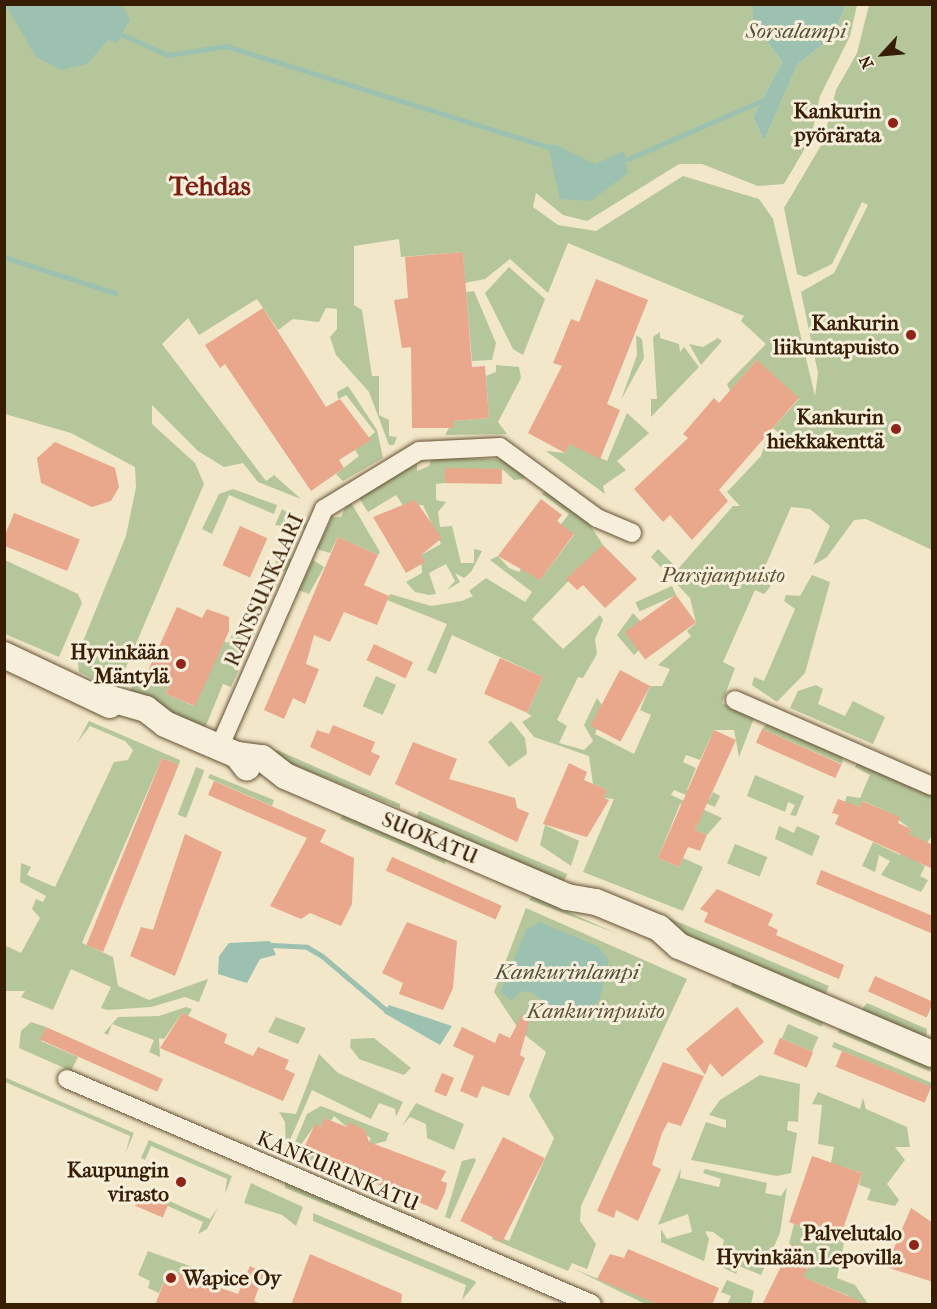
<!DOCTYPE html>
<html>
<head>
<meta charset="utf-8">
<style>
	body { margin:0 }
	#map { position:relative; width:937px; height:1309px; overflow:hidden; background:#f2e7c8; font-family:"IM FELL French Canon",serif }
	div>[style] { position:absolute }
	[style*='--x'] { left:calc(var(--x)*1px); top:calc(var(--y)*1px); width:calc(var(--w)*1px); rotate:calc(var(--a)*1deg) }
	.green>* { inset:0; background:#b5c79a; transform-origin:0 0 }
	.water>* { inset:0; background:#9cc1b1 }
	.stream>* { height:5px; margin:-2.5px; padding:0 2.5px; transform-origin:2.5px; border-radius:2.5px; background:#9cc1b1 }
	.building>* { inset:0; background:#e9a78b; transform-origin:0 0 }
	.roads { filter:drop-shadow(0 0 2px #665033) drop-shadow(0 0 2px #665033) }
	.street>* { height:18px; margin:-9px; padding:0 9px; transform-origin:9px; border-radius:9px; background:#f7efdb }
	.secondary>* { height:26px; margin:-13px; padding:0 13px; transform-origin:13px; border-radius:13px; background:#f7efdb }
	.dots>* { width:16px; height:16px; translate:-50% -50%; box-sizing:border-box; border:3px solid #f7efdb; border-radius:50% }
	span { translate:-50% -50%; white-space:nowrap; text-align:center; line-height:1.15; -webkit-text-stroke:6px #f7efdb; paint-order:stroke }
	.poi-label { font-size:21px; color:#371d01; font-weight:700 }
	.right { translate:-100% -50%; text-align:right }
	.left { translate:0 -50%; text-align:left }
	.park-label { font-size:21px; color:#5d502f; font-style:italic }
	.street-label { font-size:21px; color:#371d01 }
	.water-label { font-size:22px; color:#554e36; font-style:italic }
	.district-label { font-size:27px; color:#7a1f14; font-weight:700 }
	.frame { position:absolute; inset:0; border:6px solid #371d01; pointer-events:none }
	.north { position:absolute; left:853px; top:24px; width:60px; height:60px; -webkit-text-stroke:4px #f7efdb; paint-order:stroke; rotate:244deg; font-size:16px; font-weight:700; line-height:24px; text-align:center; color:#371d01 }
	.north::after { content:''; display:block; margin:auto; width:21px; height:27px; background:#371d01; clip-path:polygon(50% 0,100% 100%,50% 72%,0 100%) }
</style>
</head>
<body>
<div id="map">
	<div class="green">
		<div style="clip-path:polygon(4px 5px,753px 5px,753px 23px,782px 62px,753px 117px,764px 141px,798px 64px,832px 38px,846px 5px,857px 5px,850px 36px,820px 96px,811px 138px,784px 184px,758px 186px,702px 164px,679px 164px,587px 221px,563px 215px,536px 193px,533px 207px,558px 225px,596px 231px,683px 176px,759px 199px,773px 219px,815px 396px,818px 373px,801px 292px,834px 273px,868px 205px,862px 202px,832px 264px,805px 277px,797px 274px,784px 208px,823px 142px,836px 90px,857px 53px,869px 5px,932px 5px,932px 550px,866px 519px,854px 520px,827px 557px,813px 565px,830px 526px,810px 509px,791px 507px,760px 578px,771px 586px,764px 594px,755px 590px,723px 662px,735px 668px,722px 703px,754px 718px,739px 757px,734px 730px,714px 730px,700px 760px,686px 755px,683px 762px,696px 768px,687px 790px,709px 800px,713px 792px,720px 796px,715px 807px,674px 790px,671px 795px,722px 818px,707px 835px,695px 830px,702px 813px,680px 804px,658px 858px,679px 867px,683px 858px,703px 867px,683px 911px,583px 872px,614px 799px,604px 798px,607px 790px,593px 784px,589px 756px,534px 737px,522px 722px,532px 716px,527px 713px,543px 677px,452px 635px,436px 674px,427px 670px,447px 624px,387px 600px,390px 594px,431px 606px,462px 601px,473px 596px,469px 591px,486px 578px,525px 602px,532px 592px,490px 560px,498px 556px,509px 568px,519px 572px,522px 567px,540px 580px,574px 535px,561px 524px,569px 514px,542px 494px,547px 487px,585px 517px,603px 545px,532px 619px,563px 649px,600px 615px,603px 620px,595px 639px,597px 654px,583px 678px,578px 677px,557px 720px,567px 726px,559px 743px,584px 750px,593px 741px,584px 725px,597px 698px,604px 708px,595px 734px,634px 754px,651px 715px,640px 710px,650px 686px,662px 686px,670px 669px,658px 665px,691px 636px,687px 631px,696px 623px,690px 598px,651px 557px,658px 549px,678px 569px,733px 506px,740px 506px,727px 492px,761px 456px,767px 437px,782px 442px,784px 438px,773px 428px,799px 399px,757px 360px,730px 391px,727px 384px,766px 344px,741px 321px,744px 316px,568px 243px,548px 293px,510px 259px,485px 279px,465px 283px,463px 252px,401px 257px,399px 239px,354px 246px,354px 305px,362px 310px,372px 376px,379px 376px,379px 415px,389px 420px,389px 436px,397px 437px,394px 445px,389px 445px,369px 392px,336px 355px,330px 337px,337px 329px,337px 309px,326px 308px,319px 322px,293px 319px,278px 330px,257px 299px,199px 335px,188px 318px,162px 344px,266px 481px,274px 475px,301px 499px,258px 482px,243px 463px,224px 467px,198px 451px,152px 405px,152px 424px,195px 463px,204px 484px,124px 672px,106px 685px,79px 672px,77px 656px,126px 536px,136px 487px,135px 467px,71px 433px,5px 414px)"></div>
		<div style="clip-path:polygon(509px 267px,545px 299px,523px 355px,513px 349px,485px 293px)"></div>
		<div style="clip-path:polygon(474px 291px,496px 343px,492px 360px,472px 361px,466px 292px)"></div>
		<div style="clip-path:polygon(660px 332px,660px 338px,679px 344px,680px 352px,684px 347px,699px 367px,651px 417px,651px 399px,657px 399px,653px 337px)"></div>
		<div style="clip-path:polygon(636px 335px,642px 339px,644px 358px,621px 400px,637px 355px)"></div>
		<div style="clip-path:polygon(718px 338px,722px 341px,701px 365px,689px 344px,703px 347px)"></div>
		<div style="clip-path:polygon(496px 365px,519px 367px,521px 378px,498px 422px,507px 434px,445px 435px,453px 421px,489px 418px,486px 376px,496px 372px)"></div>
		<div style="clip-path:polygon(348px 386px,377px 430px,383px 458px,343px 481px,336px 474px,359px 456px,355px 450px,375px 432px,346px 395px,338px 399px,337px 392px)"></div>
		<div style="clip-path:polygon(627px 413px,649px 433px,617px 461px,626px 470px,603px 486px,605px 494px,546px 451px,565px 453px,570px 444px,607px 461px)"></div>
		<div style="clip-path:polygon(424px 457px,514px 460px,529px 471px,524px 479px,514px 480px,502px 469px,445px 469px,445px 483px,436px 484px,436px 500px,446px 502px,438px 512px,440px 527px,452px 526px,461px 563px,474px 563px,474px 549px,482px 551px,471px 572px,464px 578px,455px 573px,460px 582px,447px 590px,455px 581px,446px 564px,429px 573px,436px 594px,429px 595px,415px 592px,406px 582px,422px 573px,421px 555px,441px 544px,423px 505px,404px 507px,396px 495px,368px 512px,359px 498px,417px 460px,417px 471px,429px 466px,431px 460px)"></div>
		<div style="clip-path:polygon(233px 489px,277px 505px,274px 514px,229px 495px,212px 534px,202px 529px,219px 494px)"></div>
		<div style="clip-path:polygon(349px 499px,380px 552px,378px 555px,338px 537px,330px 553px,317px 549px,332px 517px,341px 517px)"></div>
		<div style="clip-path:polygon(282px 509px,307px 525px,306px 529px,275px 525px)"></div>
		<div style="clip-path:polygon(281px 550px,291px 559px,290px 568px,282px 572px,260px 620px,253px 617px)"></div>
		<div style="clip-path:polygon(5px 560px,78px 594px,82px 603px,59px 657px,5px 634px)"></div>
		<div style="clip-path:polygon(313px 560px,324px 567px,309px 594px,299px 590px)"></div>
		<div style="clip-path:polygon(812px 575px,830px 582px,805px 673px,777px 702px,752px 685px,754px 677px,764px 681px,795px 609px,784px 601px,786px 595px,800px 596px)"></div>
		<div style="left:672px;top:586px;width:10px;height:40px;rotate:66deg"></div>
		<div style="clip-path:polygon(633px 613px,643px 624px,629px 637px,640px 649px,634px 655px,617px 635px)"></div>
		<div style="clip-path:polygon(249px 624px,257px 628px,231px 687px,223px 684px,205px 728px,129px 693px,139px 669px,171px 682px,166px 694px,194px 706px,224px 641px,228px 643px,237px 625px)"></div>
		<div style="left:376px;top:676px;width:22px;height:33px;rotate:24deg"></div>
		<div style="clip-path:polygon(816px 685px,823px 689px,818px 704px,845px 716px,853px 701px,885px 717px,873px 744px,790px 708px,798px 691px)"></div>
		<div style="clip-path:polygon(89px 721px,180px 760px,179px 765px,162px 758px,82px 943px,113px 957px,118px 986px,149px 1000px,208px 979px,199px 1002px,185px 997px,151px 1007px,107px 1010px,101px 1008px,111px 987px,71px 969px,53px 1010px,21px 997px,25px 991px,5px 991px,4px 945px,21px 953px,40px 918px,32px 909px,36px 899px,43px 902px,46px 896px,20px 882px,21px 863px,31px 867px,27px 875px,55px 887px,114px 762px,128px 760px,133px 750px,125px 741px,90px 726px,77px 743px)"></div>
		<div style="clip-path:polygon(511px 721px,525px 738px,527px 754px,509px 767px,488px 742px)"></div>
		<div style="clip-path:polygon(767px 724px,843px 756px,842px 764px,762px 729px)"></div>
		<div style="clip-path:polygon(277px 750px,400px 804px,400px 808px,269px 755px)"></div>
		<div style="clip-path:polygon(857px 763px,932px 795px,932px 835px,916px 861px,925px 866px,920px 876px,928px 880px,921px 892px,881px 875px,890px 861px,879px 855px,875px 872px,862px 866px,873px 842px,900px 855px,911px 829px,886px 811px,863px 801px,860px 807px,845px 802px,847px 796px,860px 798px,870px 775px,855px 767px)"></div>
		<div style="left:196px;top:767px;width:9px;height:51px;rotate:21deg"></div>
		<div style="clip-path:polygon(210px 774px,274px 800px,272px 806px,208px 778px)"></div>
		<div style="clip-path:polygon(755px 775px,804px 796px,796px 816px,790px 815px,795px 805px,788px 802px,785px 812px,747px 796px)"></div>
		<div style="left:419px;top:811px;width:161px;height:8px;rotate:23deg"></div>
		<div style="clip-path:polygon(343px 815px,446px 860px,445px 864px,340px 819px)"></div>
		<div style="clip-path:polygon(545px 825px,579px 841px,571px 866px,540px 845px)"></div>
		<div style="clip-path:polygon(779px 826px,794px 833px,797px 826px,820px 836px,812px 856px,775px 839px)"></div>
		<div style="left:735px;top:844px;width:35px;height:21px;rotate:22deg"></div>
		<div style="clip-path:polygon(532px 896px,618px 934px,529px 900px)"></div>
		<div style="left:643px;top:907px;width:202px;height:9px;rotate:23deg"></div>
		<div style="clip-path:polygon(526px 908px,687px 979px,581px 1206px,580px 1221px,596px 1244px,587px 1269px,572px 1263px,568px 1271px,492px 1239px,494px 1235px,509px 1241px,554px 1138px,529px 1096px,546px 1052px,520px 1031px,494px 992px)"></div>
		<div style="left:733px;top:982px;width:99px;height:5px;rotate:24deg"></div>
		<div style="clip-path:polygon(867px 1003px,927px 1029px,926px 1038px,861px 1011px)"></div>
		<div style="clip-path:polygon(186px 1007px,192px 1009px,188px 1016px,182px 1013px,164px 1039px,159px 1038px,160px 1057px,149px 1052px,154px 1040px,112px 1024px,108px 1035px,104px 1033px,118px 1017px,159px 1016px)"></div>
		<div style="clip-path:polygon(276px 1017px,306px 1028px,298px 1044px,268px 1032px)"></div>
		<div style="clip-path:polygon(31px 1022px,46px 1027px,41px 1041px,78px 1057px,71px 1071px,19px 1048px,21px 1031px)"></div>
		<div style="left:788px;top:1024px;width:33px;height:16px;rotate:23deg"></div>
		<div style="left:840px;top:1028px;width:100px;height:5px;rotate:23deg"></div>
		<div style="clip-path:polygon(374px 1038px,411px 1068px,404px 1075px,359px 1059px,350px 1047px,351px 1039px)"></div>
		<div style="clip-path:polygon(834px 1042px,932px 1083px,932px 1088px,832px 1047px)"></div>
		<div style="clip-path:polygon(319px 1054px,338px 1073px,403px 1102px,396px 1117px,395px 1109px,379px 1103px,371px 1119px,312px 1090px,286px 1149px,285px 1122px,279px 1112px,296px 1114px)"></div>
		<div style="clip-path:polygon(760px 1075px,800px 1084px,798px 1122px,788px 1121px,787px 1130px,797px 1133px,791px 1173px,777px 1176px,691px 1160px,706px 1122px,726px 1128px,726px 1120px,709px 1115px,720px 1100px)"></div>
		<div style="clip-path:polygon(4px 1077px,134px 1133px,126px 1152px,130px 1136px,5px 1082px)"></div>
		<div style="clip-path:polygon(818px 1092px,860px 1109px,863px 1098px,866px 1109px,907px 1127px,910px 1147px,895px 1147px,905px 1160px,887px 1184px,899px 1200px,895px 1206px,867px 1200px,871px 1189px,859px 1185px,862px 1173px,831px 1163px,834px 1147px,818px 1144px,822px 1105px,812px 1104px)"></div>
		<div style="clip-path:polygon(416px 1103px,464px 1124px,454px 1150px,427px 1138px,426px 1124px,410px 1117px,402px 1126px)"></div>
		<div style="clip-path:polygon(321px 1106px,389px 1133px,386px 1141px,367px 1146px,371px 1138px,363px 1134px,365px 1130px,349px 1123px,347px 1127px,334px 1116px,331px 1121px,324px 1118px,321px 1127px,315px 1125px,300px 1146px,325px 1166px,291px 1152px,307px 1114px)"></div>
		<div style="clip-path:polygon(149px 1140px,232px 1176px,225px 1194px,227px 1179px,151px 1146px,145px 1160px,141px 1158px)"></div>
		<div style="clip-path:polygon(474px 1158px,476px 1160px,450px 1219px,445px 1217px,462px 1161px)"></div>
		<div style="clip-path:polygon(681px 1168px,680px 1178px,719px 1187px,721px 1179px,703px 1173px,705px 1169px,767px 1183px,765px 1193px,781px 1196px,787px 1187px,780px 1233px,761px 1275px,739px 1266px,736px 1274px,718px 1265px,724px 1240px,713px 1232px,705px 1231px,709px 1239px,704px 1261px,661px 1242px,661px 1229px,667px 1239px,692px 1232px,688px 1214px,658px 1225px)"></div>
		<div style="clip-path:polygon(251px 1183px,303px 1207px,296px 1226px,282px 1215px,244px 1203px)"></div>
		<div style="clip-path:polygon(285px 1183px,481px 1268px,285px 1188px)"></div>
		<div style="clip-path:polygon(167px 1200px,210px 1219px,218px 1208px,207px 1229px,198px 1234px,203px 1222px,168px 1206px)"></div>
		<div style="clip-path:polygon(313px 1213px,475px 1281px,476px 1283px,462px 1300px,466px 1285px,313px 1221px)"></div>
		<div style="clip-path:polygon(794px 1224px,845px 1238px,837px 1278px,855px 1285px,868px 1304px,846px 1304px,849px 1296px,778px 1267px,782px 1258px,807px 1269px,813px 1255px,789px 1244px)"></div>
		<div style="clip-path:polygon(148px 1251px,212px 1274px,206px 1287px,169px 1271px,159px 1293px,148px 1288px,150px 1281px,138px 1275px)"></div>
		<div style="clip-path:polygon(574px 1269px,660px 1304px,645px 1304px)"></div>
		<div style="clip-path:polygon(727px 1280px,754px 1291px,751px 1304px,727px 1304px,731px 1296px,721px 1292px)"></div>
	</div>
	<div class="water">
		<div style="clip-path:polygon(5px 4px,122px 5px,130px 19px,117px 43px,108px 40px,87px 64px,61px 70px,36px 57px)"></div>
		<div style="clip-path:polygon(753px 5px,846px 5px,832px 38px,798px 64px,764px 141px,753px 117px,782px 62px,753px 23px)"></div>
		<div style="clip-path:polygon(554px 144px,595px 164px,624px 151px,628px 173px,591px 201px,560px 199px,548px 147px)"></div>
		<div style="clip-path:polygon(540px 922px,597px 946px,609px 960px,600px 998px,586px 1015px,567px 1020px,533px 993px,521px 991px,512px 1001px,500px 992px,526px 930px)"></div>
		<div style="clip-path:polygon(270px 941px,276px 955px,260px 959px,247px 983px,218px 974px,219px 956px,229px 943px)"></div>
		<div style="clip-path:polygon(389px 1005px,452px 1026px,440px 1045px,384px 1013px)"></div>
	</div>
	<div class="stream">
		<div style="--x:123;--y:35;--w:49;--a:24"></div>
		<div style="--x:168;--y:55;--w:59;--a:-8.8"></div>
		<div style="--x:226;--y:46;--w:337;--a:17.4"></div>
		<div style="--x:628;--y:159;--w:145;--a:-23.6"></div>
		<div style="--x:4;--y:257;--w:117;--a:18"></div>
		<div style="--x:272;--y:945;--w:35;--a:3"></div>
		<div style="--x:307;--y:947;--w:17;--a:31"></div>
		<div style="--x:322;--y:956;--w:84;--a:40.2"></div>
	</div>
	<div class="building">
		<div style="clip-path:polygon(463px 252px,472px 367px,485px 366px,489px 418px,453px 421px,454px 428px,412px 428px,411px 347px,402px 348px,394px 300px,408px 298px,405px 257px)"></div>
		<div style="clip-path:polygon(596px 279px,648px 300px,607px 404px,620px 410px,600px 459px,570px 444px,565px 453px,528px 433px,562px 366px,553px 363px,571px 319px,579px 322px)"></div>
		<div style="clip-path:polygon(263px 308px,326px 407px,340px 399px,371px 440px,339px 460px,344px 468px,311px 491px,225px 364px,220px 368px,205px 345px)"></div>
		<div style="clip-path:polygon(757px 360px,799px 398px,719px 490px,728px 501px,692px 540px,670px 515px,663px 522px,634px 489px,688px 438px,683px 434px,714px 398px,719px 403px)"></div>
		<div style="clip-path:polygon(55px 442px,115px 468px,119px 487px,111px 501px,92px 507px,41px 483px,37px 458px)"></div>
		<div style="left:445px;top:468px;width:57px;height:15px;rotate:1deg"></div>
		<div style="clip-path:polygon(541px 499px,562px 515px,557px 521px,574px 534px,540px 580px,498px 556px)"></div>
		<div style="clip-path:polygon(415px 500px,442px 538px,421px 555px,425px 562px,406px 573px,373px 517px)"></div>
		<div style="left:14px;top:513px;width:71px;height:34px;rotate:22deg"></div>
		<div style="left:240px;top:526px;width:30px;height:43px;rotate:24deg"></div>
		<div style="clip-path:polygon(338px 537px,378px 555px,364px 585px,389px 596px,377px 625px,344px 612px,330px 642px,314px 635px,306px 664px,319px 669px,305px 704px,293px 698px,284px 719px,264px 710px)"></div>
		<div style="clip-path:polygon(603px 545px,637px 579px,605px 608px,583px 585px,577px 590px,566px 579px)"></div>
		<div style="left:676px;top:595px;width:34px;height:63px;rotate:54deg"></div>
		<div style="clip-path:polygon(177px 607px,202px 618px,207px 609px,229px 617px,229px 631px,195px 706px,166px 694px,171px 682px,148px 671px)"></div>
		<div style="left:374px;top:644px;width:43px;height:18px;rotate:25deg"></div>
		<div style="left:500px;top:658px;width:47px;height:39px;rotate:24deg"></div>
		<div style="left:620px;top:670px;width:34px;height:63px;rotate:28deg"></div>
		<div style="clip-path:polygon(333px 725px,375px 742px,371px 752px,380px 756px,370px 776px,310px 747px,317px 730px,329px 734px)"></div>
		<div style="left:762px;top:729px;width:87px;height:15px;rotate:24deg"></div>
		<div style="clip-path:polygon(714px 730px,736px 740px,695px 830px,707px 835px,700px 851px,688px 847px,679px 867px,658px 858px)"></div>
		<div style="clip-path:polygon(413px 742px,457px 759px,449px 779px,515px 798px,517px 808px,529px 813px,517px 842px,395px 784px)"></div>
		<div style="left:162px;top:758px;width:18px;height:202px;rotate:22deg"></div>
		<div style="clip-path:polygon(569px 763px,587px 772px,584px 780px,607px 790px,604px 798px,609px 800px,587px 837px,543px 824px)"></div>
		<div style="clip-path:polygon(214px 781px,326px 830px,320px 842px,354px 858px,352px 904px,341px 926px,310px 913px,301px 919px,270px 906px,307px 838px,208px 795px)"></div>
		<div style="clip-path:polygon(838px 799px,860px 807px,862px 801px,900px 817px,898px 823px,911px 829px,909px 834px,933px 845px,933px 869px,835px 824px,839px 815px,832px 813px)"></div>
		<div style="clip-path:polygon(185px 834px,222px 852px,175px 976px,130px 956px,141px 927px,153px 930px)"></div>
		<div style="left:392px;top:857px;width:120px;height:15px;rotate:24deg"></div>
		<div style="clip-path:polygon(821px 870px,933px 916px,933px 934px,816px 884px)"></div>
		<div style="clip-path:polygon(717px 889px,773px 914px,768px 925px,778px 930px,776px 935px,844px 965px,839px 979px,704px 922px,708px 913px,700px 909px)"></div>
		<div style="clip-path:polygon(407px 922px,457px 941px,453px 988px,443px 1010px,399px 994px,403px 983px,382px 973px)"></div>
		<div style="left:875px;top:976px;width:64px;height:17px;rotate:24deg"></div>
		<div style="clip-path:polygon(737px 1007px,764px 1042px,722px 1077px,710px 1063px,705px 1075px,686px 1049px)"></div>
		<div style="clip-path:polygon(182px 1013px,227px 1034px,224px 1043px,253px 1056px,258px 1047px,289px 1060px,285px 1069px,295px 1074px,283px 1101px,160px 1048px)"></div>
		<div style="clip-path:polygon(522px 1015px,530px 1018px,520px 1055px,525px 1058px,509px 1096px,482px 1086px,477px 1098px,460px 1091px,474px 1056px,453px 1046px,462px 1027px,495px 1043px,499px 1033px,510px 1038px)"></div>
		<div style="left:46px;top:1027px;width:128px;height:14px;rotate:24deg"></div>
		<div style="left:780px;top:1038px;width:36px;height:17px;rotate:23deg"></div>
		<div style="left:842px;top:1051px;width:96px;height:17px;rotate:22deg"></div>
		<div style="clip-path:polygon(663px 1062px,704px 1076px,681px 1126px,668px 1122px,662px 1133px,652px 1165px,661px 1169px,638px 1221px,616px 1210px,614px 1218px,597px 1211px)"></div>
		<div style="left:442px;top:1073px;width:13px;height:20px;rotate:23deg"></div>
		<div style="clip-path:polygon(324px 1118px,347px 1127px,349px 1122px,365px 1130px,369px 1142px,446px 1171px,441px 1181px,447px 1183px,445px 1193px,437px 1210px,302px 1152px,315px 1124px,321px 1127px)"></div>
		<div style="left:503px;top:1137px;width:47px;height:94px;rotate:27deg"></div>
		<div style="left:812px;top:1156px;width:53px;height:70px;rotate:19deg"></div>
		<div style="left:141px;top:1192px;width:30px;height:15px;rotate:23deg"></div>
		<div style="clip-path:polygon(911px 1208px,933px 1223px,933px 1282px,886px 1267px)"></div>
		<div style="clip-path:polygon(792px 1244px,813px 1254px,803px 1277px,869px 1305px,762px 1305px)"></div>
		<div style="clip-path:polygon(628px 1249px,719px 1288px,712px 1305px,660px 1305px,597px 1279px,610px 1254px,624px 1258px)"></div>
		<div style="clip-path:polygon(310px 1254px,402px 1294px,401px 1305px,291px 1305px)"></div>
		<div style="clip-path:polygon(250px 1266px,264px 1273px,254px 1301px,263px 1305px,155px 1305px,169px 1270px,238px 1294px)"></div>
	</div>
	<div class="roads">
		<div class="street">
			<div style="--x:735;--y:700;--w:215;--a:23.6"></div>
			<div style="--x:219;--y:748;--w:261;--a:-66.3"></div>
			<div style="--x:324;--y:509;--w:111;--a:-31.4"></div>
			<div style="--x:419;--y:451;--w:81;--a:-2.8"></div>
			<div style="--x:500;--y:447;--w:120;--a:36.2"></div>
			<div style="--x:597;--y:518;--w:38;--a:23"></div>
			<div style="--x:67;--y:1079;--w:571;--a:23.2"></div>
		</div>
		<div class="secondary">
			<div style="--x:4;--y:655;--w:117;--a:25.3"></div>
			<div style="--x:97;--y:695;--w:51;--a:15.9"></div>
			<div style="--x:146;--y:709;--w:24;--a:38"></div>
			<div style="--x:165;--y:724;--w:78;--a:23.3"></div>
			<div style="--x:237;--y:755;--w:16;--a:52"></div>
			<div style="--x:237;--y:755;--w:25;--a:7"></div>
			<div style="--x:262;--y:758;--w:29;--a:38"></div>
			<div style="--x:285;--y:776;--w:307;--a:23.2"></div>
			<div style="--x:567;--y:897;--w:29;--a:10"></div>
			<div style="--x:596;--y:902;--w:68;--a:22.4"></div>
			<div style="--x:659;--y:928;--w:27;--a:42"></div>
			<div style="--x:679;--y:946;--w:275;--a:23.1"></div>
		</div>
	</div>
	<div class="dots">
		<div style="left:893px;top:123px;background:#8f2418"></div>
		<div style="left:911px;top:335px;background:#8f2418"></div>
		<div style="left:896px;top:429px;background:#8f2418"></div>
		<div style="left:181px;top:664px;background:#8f2418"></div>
		<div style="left:181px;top:1182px;background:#8f2418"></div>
		<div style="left:914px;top:1245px;background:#8f2418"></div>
		<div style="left:171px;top:1278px;background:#8f2418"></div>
	</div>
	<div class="poi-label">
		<span class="right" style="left:881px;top:123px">Kankurin<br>pyörärata</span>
		<span class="right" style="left:899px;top:335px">Kankurin<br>liikuntapuisto</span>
		<span class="right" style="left:884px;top:429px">Kankurin<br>hiekkakenttä</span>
		<span class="right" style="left:169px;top:664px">Hyvinkään<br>Mäntylä</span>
		<span class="right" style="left:169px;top:1182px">Kaupungin<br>virasto</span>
		<span class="right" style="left:902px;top:1245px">Palvelutalo<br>Hyvinkään Lepovilla</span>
		<span class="left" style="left:183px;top:1278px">Wapice Oy</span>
	</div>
	<div class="park-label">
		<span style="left:723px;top:575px">Parsijanpuisto</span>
		<span style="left:596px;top:1011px">Kankurinpuisto</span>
	</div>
	<div class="street-label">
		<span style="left:264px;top:590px;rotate:-66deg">RANSSUNKAARI</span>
		<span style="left:430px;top:838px;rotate:23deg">SUOKATU</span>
		<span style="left:338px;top:1171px;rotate:23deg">KANKURINKATU</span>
	</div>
	<div class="water-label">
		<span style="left:796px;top:32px">Sorsalampi</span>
		<span style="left:567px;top:973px">Kankurinlampi</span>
	</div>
	<div class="district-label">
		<span style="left:210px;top:187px">Tehdas</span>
	</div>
	<div class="frame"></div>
	<div class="north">N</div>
</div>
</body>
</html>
